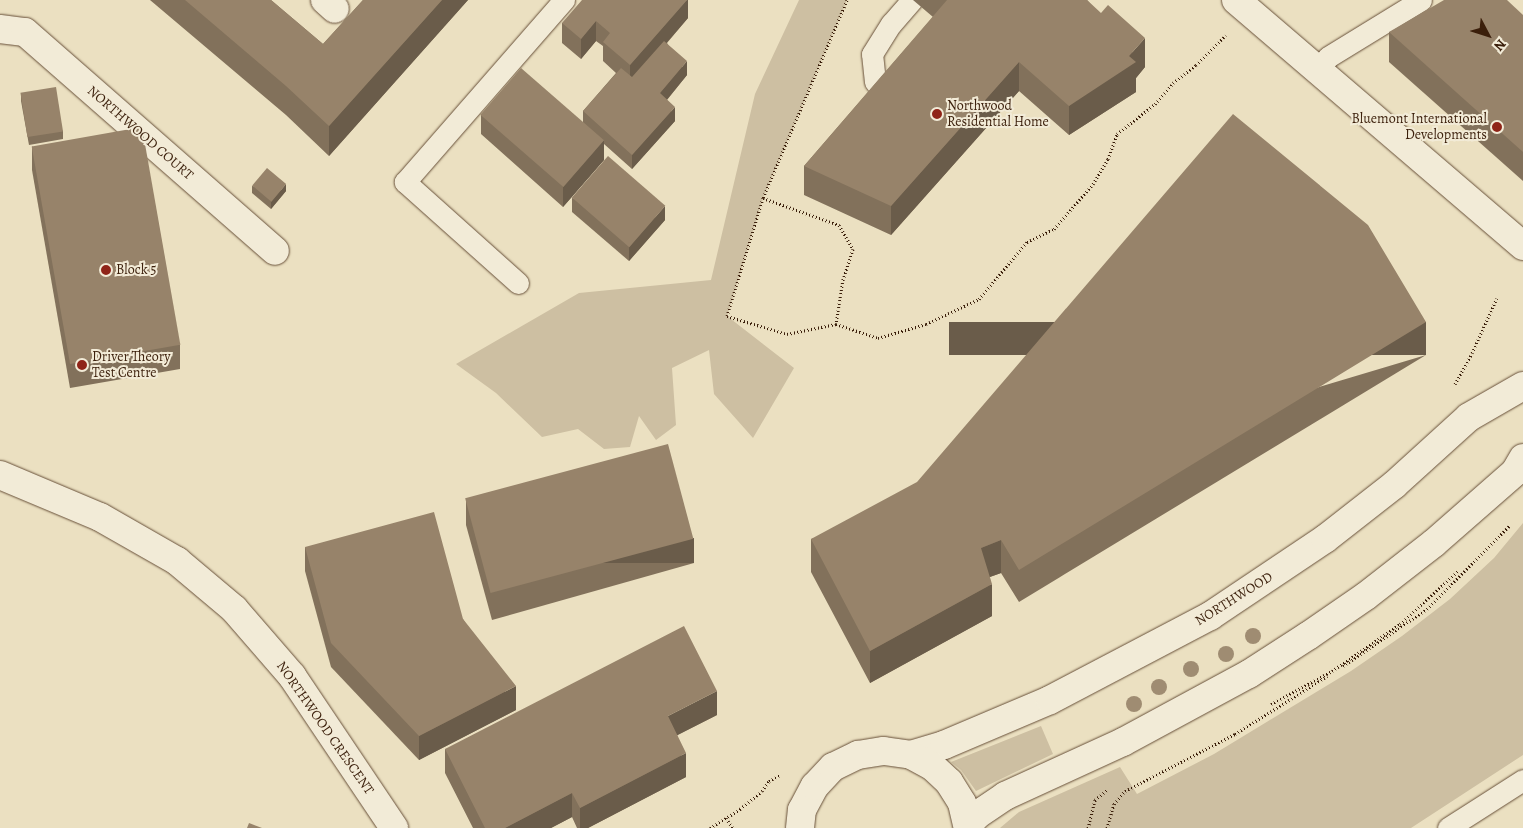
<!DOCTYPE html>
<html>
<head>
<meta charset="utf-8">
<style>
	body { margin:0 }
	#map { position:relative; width:1523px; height:828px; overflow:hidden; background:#ebe0c1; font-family:Alegreya,serif }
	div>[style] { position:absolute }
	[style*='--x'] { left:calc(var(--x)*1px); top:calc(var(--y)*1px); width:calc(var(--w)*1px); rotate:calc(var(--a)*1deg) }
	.green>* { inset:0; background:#cdbfa2 }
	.path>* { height:3px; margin-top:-1.5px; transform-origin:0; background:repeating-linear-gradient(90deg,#3b1f0b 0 1px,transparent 0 3.5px) }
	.roads { filter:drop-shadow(0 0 1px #674f38) drop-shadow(0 0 1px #674f38) }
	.service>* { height:21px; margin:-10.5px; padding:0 10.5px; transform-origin:10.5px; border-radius:10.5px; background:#f2ebd7 }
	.minor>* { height:28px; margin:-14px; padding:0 14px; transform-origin:14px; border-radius:14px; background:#f2ebd7 }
	.trees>* { width:16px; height:16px; margin:-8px; border-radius:50%; background:#9f8c72 }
	.wall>* { inset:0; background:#82715b }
	.shaded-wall>* { inset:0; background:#6a5c4a; transform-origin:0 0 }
	.building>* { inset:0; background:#97836a; transform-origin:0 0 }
	.dots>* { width:14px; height:14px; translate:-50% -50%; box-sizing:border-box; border:2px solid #f2ebd7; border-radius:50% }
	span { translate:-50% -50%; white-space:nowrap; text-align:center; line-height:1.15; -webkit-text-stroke:4px #f2ebd7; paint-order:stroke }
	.poi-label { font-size:14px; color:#3b1f0b }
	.left { translate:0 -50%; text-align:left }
	.right { translate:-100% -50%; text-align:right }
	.street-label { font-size:14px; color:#3b1f0b }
	.north { position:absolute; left:1463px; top:10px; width:50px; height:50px; -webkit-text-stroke:4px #f2ebd7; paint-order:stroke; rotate:130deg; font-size:14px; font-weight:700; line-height:20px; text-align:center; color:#3b1f0b }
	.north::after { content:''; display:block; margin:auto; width:18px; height:22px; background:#3b1f0b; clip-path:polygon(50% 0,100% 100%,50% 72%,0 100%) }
</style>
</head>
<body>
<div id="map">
	<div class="green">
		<div style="clip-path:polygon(799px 0,847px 0,763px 198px,727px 316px,794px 368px,753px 438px,714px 394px,709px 350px,672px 368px,676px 425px,656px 440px,639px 416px,630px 447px,604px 449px,578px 429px,542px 437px,496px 393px,456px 364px,579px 293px,711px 280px,755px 94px)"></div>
		<div style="clip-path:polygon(1523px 523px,1523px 755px,1411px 828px,1000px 828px,1019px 812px,1120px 767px,1137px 794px,1214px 754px,1351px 671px,1402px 636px,1450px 599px,1494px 558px)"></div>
		<div style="clip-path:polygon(1041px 726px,1053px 754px,976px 791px,961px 770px,951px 762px)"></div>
	</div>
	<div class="path">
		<div style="--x:847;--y:0;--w:215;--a:113"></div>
		<div style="--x:763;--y:198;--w:81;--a:19.6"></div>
		<div style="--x:839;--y:225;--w:28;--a:60"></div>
		<div style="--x:853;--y:249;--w:32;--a:108"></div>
		<div style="--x:843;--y:279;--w:46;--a:98.8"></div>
		<div style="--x:836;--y:324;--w:44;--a:18.4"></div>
		<div style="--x:878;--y:338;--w:50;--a:-16.3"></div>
		<div style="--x:926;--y:324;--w:59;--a:-25.3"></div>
		<div style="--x:979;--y:299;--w:75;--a:-49.9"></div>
		<div style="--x:1027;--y:242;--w:30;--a:-26"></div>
		<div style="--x:1054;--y:229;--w:60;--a:-49.1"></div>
		<div style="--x:1093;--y:184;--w:29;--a:-59"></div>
		<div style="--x:1108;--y:159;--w:27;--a:-70"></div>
		<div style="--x:1117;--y:134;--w:48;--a:-38.3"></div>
		<div style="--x:1155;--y:104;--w:28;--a:-49"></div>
		<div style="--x:1173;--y:83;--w:29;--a:-38"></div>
		<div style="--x:1196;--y:65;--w:42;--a:-45"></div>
		<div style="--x:763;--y:198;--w:123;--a:107"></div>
		<div style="--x:727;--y:316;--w:63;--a:16.7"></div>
		<div style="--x:787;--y:334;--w:50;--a:-11.5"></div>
		<div style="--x:1455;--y:384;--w:35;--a:-61"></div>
		<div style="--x:1472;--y:353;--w:60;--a:-65.6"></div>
		<div style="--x:1343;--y:666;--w:102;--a:-34.2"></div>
		<div style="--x:1427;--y:609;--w:117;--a:-45.3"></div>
		<div style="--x:1271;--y:704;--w:69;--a:-28.4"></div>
		<div style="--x:1332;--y:671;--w:83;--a:-34.7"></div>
		<div style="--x:1400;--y:624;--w:79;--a:-42.4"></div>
		<div style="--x:726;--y:818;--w:12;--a:55"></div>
		<div style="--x:710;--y:828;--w:36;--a:-32"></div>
		<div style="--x:740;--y:809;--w:28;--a:-39"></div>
		<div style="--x:762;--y:791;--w:12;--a:-55"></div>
		<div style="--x:769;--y:781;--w:13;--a:-29"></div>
		<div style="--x:1088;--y:828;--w:29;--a:-76"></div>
		<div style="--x:1095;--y:800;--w:17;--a:-40"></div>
		<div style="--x:1107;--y:828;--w:25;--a:-74"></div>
		<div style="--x:1114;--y:804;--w:17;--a:-50"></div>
		<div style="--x:1125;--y:791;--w:124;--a:-27.4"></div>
		<div style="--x:1235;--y:734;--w:109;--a:-32.2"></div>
	</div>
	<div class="roads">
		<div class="service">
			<div style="--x:1317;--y:69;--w:16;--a:-47"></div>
			<div style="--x:1328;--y:57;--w:109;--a:-31.5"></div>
			<div style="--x:875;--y:82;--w:28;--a:-96"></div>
			<div style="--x:872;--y:54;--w:36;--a:-58"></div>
			<div style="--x:891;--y:24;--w:32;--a:-49"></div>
			<div style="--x:518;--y:283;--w:152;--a:-138.2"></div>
			<div style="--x:405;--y:182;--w:242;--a:-48.9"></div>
			<div style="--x:1448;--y:828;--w:89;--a:-32.6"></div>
		</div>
		<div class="minor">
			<div style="--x:325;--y:0;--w:13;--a:42"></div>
			<div style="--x:1236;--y:0;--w:378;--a:40.6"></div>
			<div style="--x:0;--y:29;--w:25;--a:7"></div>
			<div style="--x:25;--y:32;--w:332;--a:41.2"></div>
			<div style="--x:0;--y:475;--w:108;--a:22.8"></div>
			<div style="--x:100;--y:517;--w:89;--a:29.7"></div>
			<div style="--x:177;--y:561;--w:75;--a:40.1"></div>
			<div style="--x:234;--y:609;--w:89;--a:49.1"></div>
			<div style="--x:292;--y:676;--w:183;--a:56.1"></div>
			<div style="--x:911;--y:755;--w:34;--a:-17"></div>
			<div style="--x:944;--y:745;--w:115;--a:-23"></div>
			<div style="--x:1050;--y:700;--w:181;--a:-27.7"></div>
			<div style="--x:1210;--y:616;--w:138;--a:-33.8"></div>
			<div style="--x:1325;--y:539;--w:88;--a:-38"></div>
			<div style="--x:1394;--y:485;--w:101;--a:-42.2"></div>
			<div style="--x:1469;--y:417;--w:62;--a:-29.9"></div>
			<div style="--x:968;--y:825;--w:13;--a:-48"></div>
			<div style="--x:977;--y:815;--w:34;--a:-34"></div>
			<div style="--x:1005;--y:796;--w:130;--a:-24.6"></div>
			<div style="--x:1123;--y:742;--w:143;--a:-28.4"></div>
			<div style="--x:1249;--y:674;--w:70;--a:-32.8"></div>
			<div style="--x:1308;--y:636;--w:70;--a:-34.6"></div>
			<div style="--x:1366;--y:596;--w:86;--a:-37.9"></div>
			<div style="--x:1434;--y:543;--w:108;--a:-41.2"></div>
			<div style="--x:1515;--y:472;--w:16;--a:-60"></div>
			<div style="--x:800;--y:828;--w:18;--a:-84"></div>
			<div style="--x:802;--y:810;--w:27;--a:-62"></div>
			<div style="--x:815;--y:786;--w:26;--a:-47"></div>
			<div style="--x:833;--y:767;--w:28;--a:-26"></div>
			<div style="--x:858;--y:755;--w:26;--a:-9"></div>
			<div style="--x:884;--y:751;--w:27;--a:8"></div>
			<div style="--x:911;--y:755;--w:24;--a:28"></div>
			<div style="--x:932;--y:766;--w:23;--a:43"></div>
			<div style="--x:949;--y:782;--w:25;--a:58"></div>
			<div style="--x:962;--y:803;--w:26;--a:77"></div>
		</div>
	</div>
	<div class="trees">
		<div style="left:1253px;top:636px"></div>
		<div style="left:1226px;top:654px"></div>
		<div style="left:1191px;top:669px"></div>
		<div style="left:1159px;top:687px"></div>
		<div style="left:1134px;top:704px"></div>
	</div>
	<div class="wall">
		<div style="clip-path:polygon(150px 0,271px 0,323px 44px,363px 0,468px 0,329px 156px,286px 115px)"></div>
		<div style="clip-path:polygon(688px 0,688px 18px,667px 43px,687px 75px,667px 100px,675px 121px,632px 169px,604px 144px,604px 160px,563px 207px,481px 134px,481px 115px,583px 122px,583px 111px,616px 73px,603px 61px,603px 46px,596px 41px,581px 59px,562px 43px,562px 23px)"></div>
		<div style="clip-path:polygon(913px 0,1087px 0,1145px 67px,1136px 78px,1136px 92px,1069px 135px,1019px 91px,891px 235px,804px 195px,804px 166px,933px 17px)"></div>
		<div style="clip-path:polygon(1523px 15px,1523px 181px,1389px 62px,1389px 32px)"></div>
		<div style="clip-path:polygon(21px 93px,63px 131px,63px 139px,29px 145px,21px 101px)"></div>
		<div style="clip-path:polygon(32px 146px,180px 345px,180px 369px,70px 388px,32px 170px)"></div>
		<div style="clip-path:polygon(252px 186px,286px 191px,271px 209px,252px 193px)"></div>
		<div style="clip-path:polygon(572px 198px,665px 220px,629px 261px,572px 212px)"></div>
		<div style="clip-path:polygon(1426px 355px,1019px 602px,1001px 573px,990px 577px,992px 616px,870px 683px,811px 572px,811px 539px)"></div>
		<div style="clip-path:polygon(466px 501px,694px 563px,492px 620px,466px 525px)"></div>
		<div style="clip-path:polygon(305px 547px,463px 619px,516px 710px,419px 760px,331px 667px,305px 571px)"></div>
		<div style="clip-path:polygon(717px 715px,677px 735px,686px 777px,588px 828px,577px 828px,572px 817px,551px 828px,473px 828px,445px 773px,445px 749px)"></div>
	</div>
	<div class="shaded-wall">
		<div style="clip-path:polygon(442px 0,468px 0,329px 156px,329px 126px)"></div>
		<div style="clip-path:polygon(687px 0,688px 0,688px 18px,630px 85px,630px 65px)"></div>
		<div style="clip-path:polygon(596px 21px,596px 41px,581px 59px,581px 39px)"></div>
		<div style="clip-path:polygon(1145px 38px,1145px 67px,1136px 78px,1136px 92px,1069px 135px,1069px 106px,1129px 56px)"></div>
		<div style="clip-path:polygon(687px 61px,687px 75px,660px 108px,660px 93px)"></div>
		<div style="clip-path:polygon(1019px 62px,1019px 91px,891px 235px,891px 206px)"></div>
		<div style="clip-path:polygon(675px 107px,675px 121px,632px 169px,632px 155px)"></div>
		<div style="clip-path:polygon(604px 140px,604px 160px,563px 207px,563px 187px)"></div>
		<div style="clip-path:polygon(286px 184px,286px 191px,271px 209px,271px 202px)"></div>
		<div style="clip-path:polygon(665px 206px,665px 220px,629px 261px,629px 247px)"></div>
		<div style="left:1426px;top:322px;width:33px;height:477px;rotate:90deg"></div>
		<div style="left:694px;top:538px;width:25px;height:210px;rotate:90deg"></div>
		<div style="clip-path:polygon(1001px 540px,1001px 573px,981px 580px,981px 548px)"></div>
		<div style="clip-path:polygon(992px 584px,992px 616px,870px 683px,870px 651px)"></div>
		<div style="clip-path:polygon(516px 686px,516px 710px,419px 760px,419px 736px)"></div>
		<div style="clip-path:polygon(717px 691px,717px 715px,668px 740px,668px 716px)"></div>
		<div style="clip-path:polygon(686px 753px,686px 777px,588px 828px,580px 828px,580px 808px)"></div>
		<div style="clip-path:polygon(572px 793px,572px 817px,551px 828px,505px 828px)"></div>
	</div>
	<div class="building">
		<div style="clip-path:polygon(185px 0,271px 0,323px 44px,363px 0,442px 0,329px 126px,286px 86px)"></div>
		<div style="clip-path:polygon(582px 0,687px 0,630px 65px,603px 42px,610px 33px,596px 21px,581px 39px,562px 23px)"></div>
		<div style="clip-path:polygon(947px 0,1087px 0,1101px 13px,1108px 5px,1145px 38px,1129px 56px,1136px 62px,1069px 106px,1019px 62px,891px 206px,804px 166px)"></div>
		<div style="clip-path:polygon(1444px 0,1507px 0,1523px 15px,1523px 152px,1389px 32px)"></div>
		<div style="clip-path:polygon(664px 41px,687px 61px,660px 93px,675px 107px,632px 155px,583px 111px,621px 68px,632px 77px)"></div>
		<div style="left:521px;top:68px;width:110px;height:62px;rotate:41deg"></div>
		<div style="left:56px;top:87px;width:45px;height:36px;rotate:81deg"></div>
		<div style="clip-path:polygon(1233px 114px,1368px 225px,1426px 322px,1019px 570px,1001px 540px,981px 548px,992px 584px,870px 651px,811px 539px,917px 482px)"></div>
		<div style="left:142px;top:127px;width:221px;height:112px;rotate:80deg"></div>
		<div style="left:608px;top:156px;width:76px;height:55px;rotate:41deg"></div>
		<div style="left:267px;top:168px;width:25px;height:23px;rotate:40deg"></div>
		<div style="left:668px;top:444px;width:98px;height:210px;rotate:75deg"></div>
		<div style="clip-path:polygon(434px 512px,463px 619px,516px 686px,419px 736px,331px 643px,305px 547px)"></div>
		<div style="clip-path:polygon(684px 626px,717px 691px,668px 716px,686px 753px,580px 808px,572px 793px,505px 828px,485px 828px,445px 749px)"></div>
		<div style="clip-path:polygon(249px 823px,262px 828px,247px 828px)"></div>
	</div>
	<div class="dots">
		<div style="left:937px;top:114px;background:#8f2418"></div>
		<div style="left:1497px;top:127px;background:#8f2418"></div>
		<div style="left:106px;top:270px;background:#8f2418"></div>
		<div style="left:82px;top:365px;background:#8f2418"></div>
	</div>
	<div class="poi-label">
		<span class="left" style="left:947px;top:114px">Northwood<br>Residential Home</span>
		<span class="right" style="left:1487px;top:127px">Bluemont International<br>Developments</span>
		<span class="left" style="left:116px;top:270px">Block 5</span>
		<span class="left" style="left:92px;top:365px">Driver Theory<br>Test Centre</span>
	</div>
	<div class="street-label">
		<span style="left:140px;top:133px;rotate:41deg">NORTHWOOD COURT</span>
		<span style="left:1234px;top:599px;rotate:-32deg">NORTHWOOD</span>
		<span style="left:325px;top:728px;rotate:55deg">NORTHWOOD CRESCENT</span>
	</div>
	<div class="north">N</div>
</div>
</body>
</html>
